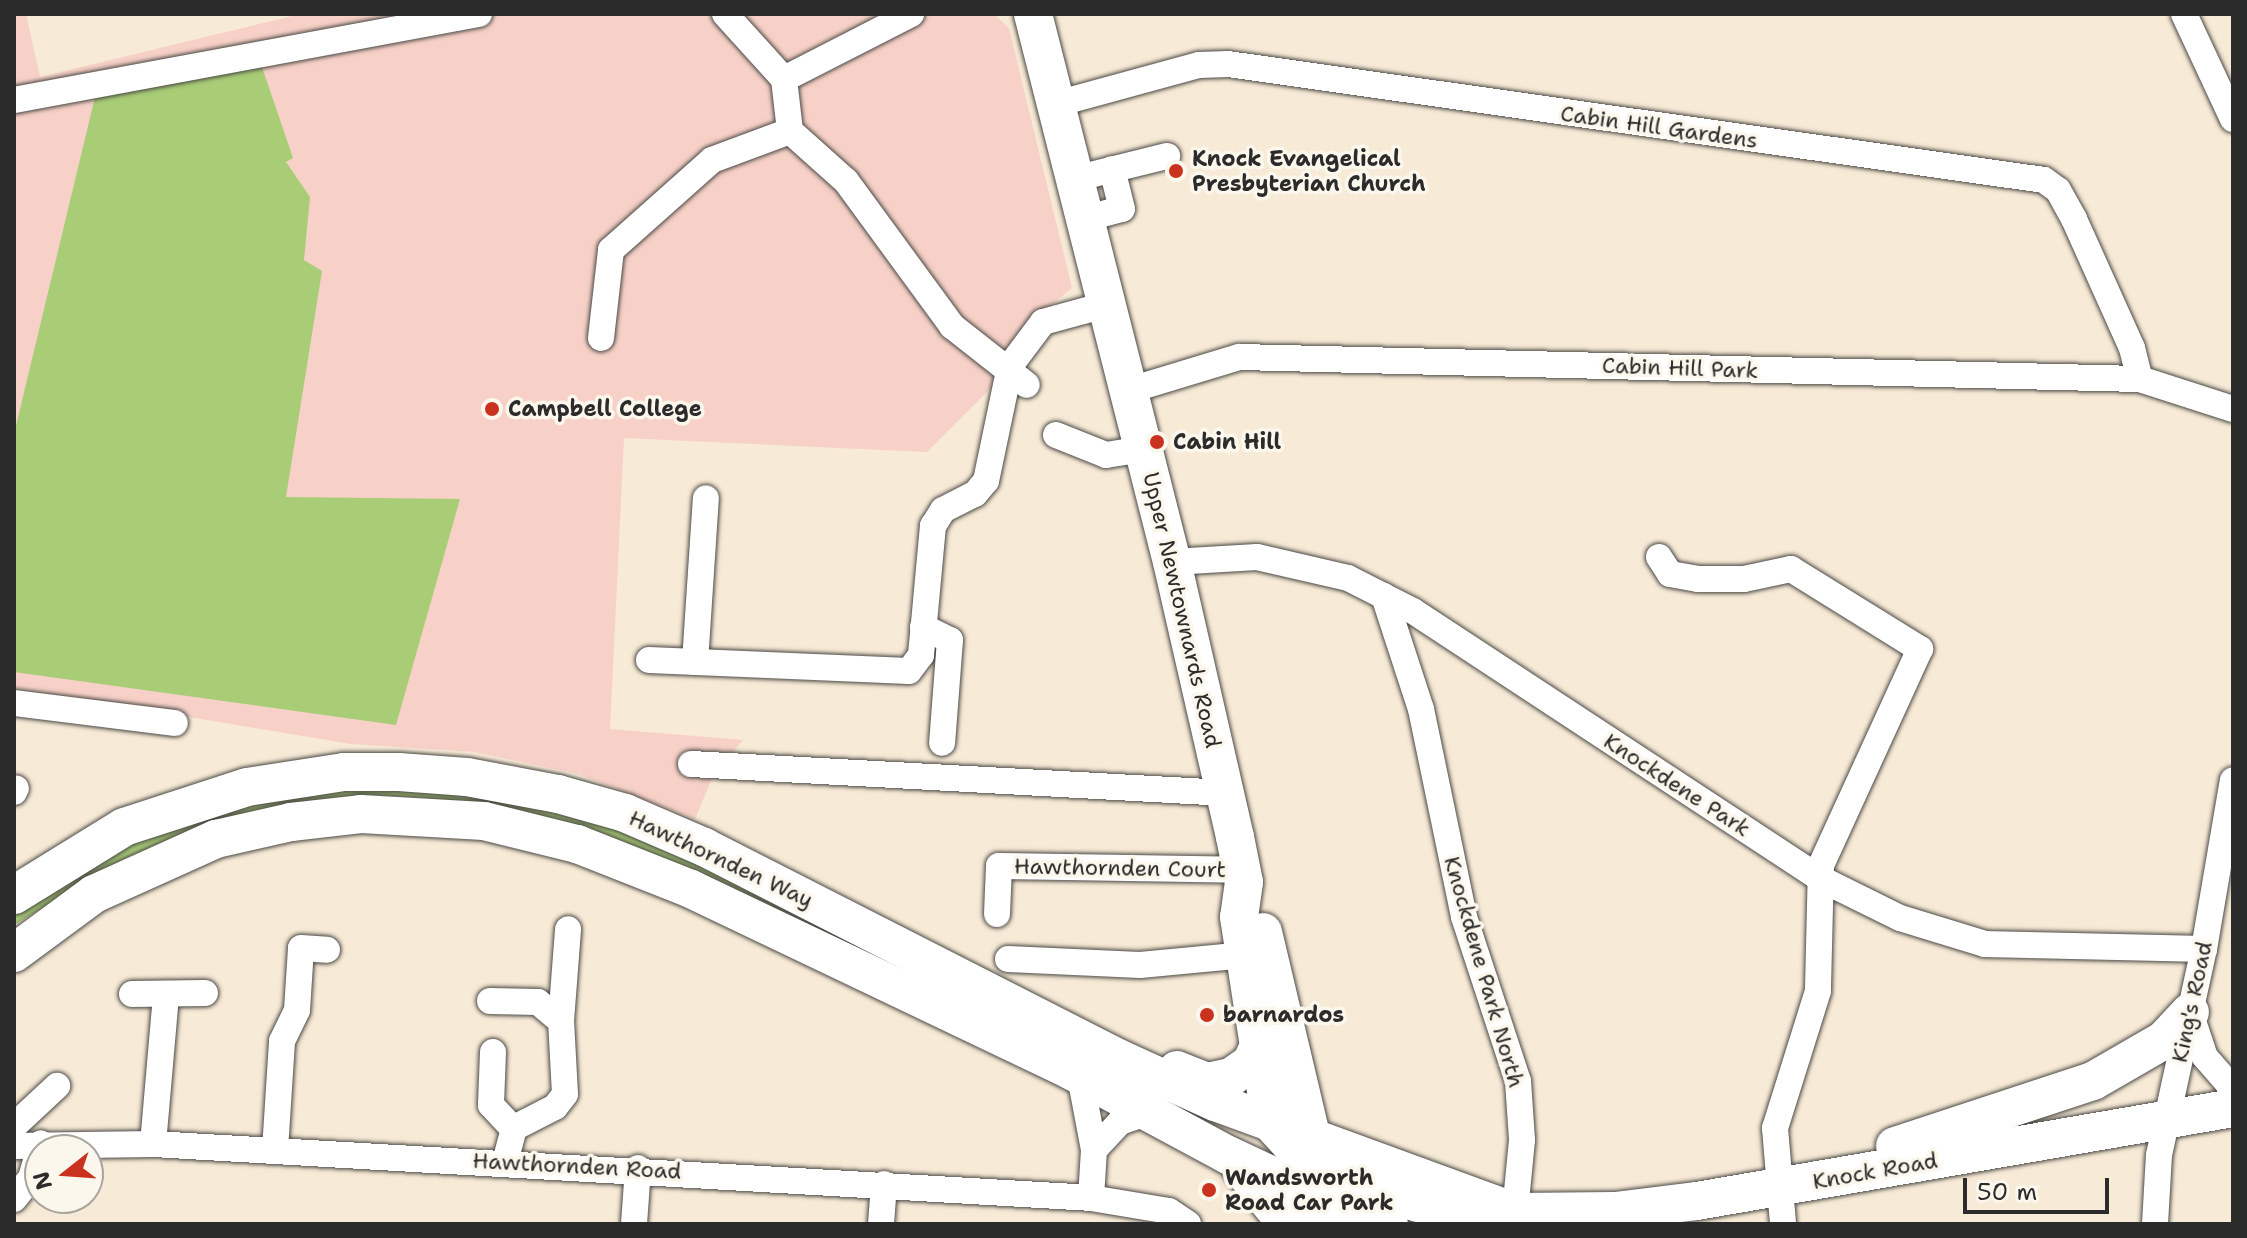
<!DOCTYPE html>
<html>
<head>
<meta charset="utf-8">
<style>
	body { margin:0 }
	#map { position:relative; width:2247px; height:1238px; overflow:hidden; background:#f7ead6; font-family:"Shantell Sans",sans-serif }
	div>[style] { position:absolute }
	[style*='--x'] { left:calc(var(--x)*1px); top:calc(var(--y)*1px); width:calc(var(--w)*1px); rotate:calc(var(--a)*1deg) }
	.built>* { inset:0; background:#f7d1c7 }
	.green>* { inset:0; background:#a8cd76 }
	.roads { filter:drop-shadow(0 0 2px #4a4845) drop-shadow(0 0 2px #4a4845) }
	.minor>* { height:26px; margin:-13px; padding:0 13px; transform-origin:13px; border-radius:13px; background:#fff }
	.major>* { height:34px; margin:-17px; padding:0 17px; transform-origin:17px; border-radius:17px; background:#fff }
	.highway>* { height:38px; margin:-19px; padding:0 19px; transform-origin:19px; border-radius:19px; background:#fff }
	.dots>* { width:22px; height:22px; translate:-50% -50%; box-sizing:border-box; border:4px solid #fbf7ec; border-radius:50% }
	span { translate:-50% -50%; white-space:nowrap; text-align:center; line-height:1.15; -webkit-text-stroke:7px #fbf7ec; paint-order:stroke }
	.street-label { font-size:22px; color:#2b2b2b }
	.poi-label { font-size:22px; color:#2b2b2b; font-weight:700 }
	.left { translate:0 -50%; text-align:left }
	.frame { position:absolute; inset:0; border:16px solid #2b2b2b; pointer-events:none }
	.north { position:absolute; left:24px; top:1134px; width:80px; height:80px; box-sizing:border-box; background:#fbf7ec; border:2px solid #a8a59f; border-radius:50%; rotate:253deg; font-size:22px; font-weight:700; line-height:32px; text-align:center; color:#2b2b2b }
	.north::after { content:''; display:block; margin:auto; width:28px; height:36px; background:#c8321e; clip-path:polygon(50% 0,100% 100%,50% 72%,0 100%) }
	.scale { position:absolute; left:1963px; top:1178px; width:146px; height:36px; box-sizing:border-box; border:4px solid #2b2b2b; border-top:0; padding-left:10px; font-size:24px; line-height:28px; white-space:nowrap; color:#2b2b2b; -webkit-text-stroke:6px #fbf7ec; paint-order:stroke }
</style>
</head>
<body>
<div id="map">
	<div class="built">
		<div style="clip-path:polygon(14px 14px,26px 14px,40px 77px,300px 14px,996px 16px,1009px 28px,1072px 288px,1027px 325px,998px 381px,927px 452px,624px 438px,610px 729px,743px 740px,715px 771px,695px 819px,578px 774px,475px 752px,351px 744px,14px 688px)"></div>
	</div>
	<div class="green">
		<div style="clip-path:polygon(262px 67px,293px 158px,286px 162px,310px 197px,304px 260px,322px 271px,286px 497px,460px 499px,396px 725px,14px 672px,14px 434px,95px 97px)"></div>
		<div style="clip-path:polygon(348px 784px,509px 796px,604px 825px,671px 851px,942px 984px,498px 807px,429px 798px,375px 795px,309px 801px,195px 828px,124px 859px,14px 925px,14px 913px,142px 836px,204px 812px)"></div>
	</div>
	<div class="roads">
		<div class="minor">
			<div style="--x:725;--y:14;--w:88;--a:47.8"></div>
			<div style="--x:784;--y:79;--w:143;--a:-27.1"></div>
			<div style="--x:2184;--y:14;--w:116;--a:65"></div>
			<div style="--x:784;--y:79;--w:52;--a:83.4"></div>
			<div style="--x:790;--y:131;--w:75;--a:41.8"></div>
			<div style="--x:846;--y:181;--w:180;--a:53.8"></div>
			<div style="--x:952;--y:326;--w:95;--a:38.2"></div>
			<div style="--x:14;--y:100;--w:473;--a:-10.5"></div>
			<div style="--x:1056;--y:104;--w:148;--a:-15.3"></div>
			<div style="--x:1199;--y:65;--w:29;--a:-2"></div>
			<div style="--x:1228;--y:64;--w:824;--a:8.09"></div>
			<div style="--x:2044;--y:180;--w:17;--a:36"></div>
			<div style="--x:2058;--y:190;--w:33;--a:61"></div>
			<div style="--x:2074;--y:219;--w:141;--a:65.8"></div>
			<div style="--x:2132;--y:348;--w:32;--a:76"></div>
			<div style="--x:1074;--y:179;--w:96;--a:-13.9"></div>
			<div style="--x:1084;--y:219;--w:39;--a:-15"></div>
			<div style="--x:1122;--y:209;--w:41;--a:-104"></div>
			<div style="--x:601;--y:338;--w:89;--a:-83.5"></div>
			<div style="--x:611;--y:250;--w:135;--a:-41.7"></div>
			<div style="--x:712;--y:160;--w:83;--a:-20.4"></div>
			<div style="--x:1127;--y:391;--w:117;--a:-16.9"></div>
			<div style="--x:1239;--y:357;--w:901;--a:1.4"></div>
			<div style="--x:2140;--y:379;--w:98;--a:17.9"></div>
			<div style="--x:1056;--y:435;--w:54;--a:21.8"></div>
			<div style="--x:1106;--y:455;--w:37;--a:-9"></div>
			<div style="--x:1659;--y:557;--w:20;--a:57"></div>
			<div style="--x:1670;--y:574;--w:28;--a:10"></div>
			<div style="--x:1698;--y:579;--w:46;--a:0"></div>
			<div style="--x:1744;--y:579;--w:48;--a:-12"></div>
			<div style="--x:1791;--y:569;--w:152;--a:31.8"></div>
			<div style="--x:1920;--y:649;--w:238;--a:114.6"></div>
			<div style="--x:1821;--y:865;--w:126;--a:91.4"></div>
			<div style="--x:1818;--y:991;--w:144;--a:107.4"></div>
			<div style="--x:1775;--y:1128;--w:96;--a:85.2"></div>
			<div style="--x:1172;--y:562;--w:85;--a:-3.4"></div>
			<div style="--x:1257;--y:557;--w:93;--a:13"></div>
			<div style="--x:1348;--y:578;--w:73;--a:26.9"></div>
			<div style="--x:1413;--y:611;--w:486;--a:33.3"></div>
			<div style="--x:1819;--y:878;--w:90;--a:26.3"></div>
			<div style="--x:1900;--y:918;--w:89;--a:17"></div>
			<div style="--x:1985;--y:944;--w:219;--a:1.3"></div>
			<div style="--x:1384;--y:596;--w:119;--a:71.9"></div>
			<div style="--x:1421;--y:709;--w:212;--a:78.3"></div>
			<div style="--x:1464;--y:917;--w:173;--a:71.8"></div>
			<div style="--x:1518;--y:1081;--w:59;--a:86.1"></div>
			<div style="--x:1522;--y:1140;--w:72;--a:95.6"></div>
			<div style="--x:923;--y:627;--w:30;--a:26"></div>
			<div style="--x:950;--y:640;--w:103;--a:94.4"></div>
			<div style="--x:649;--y:660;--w:260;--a:2.4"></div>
			<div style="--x:909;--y:671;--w:20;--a:-53"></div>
			<div style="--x:921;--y:655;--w:130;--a:-84.7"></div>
			<div style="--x:933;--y:526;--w:19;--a:-58"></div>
			<div style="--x:943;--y:510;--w:36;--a:-27"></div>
			<div style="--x:975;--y:494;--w:17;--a:-50"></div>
			<div style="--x:986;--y:481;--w:117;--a:-78.2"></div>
			<div style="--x:1010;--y:366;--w:55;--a:-53.1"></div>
			<div style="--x:1043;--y:322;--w:64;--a:-15.3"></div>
			<div style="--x:695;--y:662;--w:164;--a:-86.2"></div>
			<div style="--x:14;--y:703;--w:162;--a:7.1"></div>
			<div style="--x:691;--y:764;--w:536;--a:3.1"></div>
			<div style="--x:14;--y:792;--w:4;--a:-63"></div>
			<div style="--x:997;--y:914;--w:48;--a:-87.6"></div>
			<div style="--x:999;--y:866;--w:243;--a:0.9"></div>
			<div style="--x:1008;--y:959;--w:132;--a:2.6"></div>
			<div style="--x:1140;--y:965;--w:106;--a:-5.4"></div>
			<div style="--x:132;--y:994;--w:73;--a:-0.8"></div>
			<div style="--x:490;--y:1001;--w:48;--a:1.2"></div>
			<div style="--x:538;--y:1002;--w:30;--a:40"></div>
			<div style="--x:2190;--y:1012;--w:47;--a:71.6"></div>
			<div style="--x:2205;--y:1057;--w:43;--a:48.8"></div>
			<div style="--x:493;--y:1052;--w:53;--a:92.2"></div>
			<div style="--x:491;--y:1105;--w:34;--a:47"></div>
			<div style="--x:1080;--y:1076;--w:75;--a:79.3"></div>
			<div style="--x:1094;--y:1150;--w:48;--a:93.6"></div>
			<div style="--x:14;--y:1126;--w:59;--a:-42.9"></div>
			<div style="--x:153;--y:1144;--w:149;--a:-85"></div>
			<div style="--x:14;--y:1146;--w:139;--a:-0.8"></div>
			<div style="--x:153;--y:1144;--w:940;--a:3.29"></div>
			<div style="--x:1091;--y:1198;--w:79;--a:9.5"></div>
			<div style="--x:1169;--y:1211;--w:23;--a:34"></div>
			<div style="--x:275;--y:1150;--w:109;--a:-86.3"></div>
			<div style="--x:282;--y:1041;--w:34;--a:-64"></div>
			<div style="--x:297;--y:1010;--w:62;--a:-86.3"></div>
			<div style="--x:301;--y:948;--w:26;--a:4"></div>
			<div style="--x:1094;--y:1150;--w:38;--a:-47"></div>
			<div style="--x:1120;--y:1122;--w:31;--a:-19"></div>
			<div style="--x:505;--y:1162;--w:35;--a:-75"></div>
			<div style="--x:514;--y:1128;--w:46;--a:-27.1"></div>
			<div style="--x:555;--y:1107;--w:16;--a:-52"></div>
			<div style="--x:565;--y:1094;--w:73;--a:-93.1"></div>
			<div style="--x:561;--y:1021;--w:92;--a:-85.6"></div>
			<div style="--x:14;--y:1199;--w:27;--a:-51"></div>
			<div style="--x:31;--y:1178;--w:36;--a:-74"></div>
			<div style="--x:634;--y:1224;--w:56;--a:-85.9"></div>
			<div style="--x:881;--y:1224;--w:40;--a:-85.7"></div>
			<div style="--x:2155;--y:1224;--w:69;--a:-86.7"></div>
			<div style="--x:2159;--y:1155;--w:211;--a:-77.7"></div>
			<div style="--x:2204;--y:949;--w:171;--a:-80.3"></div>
		</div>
		<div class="major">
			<div style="--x:1303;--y:1170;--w:55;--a:79.5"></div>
		</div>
		<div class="highway">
			<div style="--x:1033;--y:14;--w:565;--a:75.77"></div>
			<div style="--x:1172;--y:562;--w:282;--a:77.1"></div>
			<div style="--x:1235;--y:837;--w:46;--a:78.7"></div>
			<div style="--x:1244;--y:882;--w:35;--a:98"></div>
			<div style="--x:1239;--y:917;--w:208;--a:81.2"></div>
			<div style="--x:1271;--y:1123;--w:50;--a:47.4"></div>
			<div style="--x:1305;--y:1160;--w:73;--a:24.1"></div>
			<div style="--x:1372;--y:1190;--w:118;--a:15.7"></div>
			<div style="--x:14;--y:895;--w:129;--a:-31.7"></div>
			<div style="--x:124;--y:827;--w:129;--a:-18"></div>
			<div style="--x:247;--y:787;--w:98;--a:-8.8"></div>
			<div style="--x:344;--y:772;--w:55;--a:0"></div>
			<div style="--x:399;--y:772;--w:68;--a:4.2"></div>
			<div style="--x:467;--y:777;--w:93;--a:10.6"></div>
			<div style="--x:558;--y:794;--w:70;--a:15.8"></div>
			<div style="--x:625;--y:813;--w:86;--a:23.3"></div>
			<div style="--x:704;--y:847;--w:467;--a:27"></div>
			<div style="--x:1120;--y:1059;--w:104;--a:24.4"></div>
			<div style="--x:1215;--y:1102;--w:320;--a:20.1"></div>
			<div style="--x:1263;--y:932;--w:230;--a:76.7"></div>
			<div style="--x:14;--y:953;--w:99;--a:-36.4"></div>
			<div style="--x:94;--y:894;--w:134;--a:-24.3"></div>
			<div style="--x:216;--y:839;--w:77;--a:-12.8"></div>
			<div style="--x:291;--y:822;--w:70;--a:-6.5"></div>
			<div style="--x:361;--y:814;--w:123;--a:3.3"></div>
			<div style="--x:484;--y:821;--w:96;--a:13.9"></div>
			<div style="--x:577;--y:844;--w:123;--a:21.5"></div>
			<div style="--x:691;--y:889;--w:420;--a:25.5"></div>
			<div style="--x:1070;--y:1070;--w:179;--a:28.3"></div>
			<div style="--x:1228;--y:1155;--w:141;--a:25.1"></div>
			<div style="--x:1356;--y:1215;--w:34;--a:15"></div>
			<div style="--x:1177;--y:1070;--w:32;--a:22"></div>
			<div style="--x:1207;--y:1082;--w:25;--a:-12"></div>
			<div style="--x:1231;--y:1077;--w:24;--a:-35"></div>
			<div style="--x:1251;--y:1063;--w:19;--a:-65"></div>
			<div style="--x:1895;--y:1146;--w:208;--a:-18.2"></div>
			<div style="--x:2093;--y:1081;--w:82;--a:-30"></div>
			<div style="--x:2164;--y:1040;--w:38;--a:-47"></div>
			<div style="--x:1241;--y:1168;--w:72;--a:50.6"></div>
			<div style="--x:1490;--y:1220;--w:26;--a:-18"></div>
			<div style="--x:1515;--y:1212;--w:100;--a:-0.6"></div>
			<div style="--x:1615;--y:1211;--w:83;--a:-7"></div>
			<div style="--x:1697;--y:1201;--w:544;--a:-9.84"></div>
		</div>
	</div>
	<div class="dots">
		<div style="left:1176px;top:171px;background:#c8321e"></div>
		<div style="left:492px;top:409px;background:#c8321e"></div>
		<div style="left:1157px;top:442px;background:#c8321e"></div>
		<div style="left:1207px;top:1015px;background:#c8321e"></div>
		<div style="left:1209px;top:1190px;background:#c8321e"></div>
	</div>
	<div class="street-label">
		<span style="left:1659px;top:127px;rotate:8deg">Cabin Hill Gardens</span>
		<span style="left:1680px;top:368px;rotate:2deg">Cabin Hill Park</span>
		<span style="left:1182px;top:610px;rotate:77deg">Upper Newtownards Road</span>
		<span style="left:1677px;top:785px;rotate:33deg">Knockdene Park</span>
		<span style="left:721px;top:859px;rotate:25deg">Hawthornden Way</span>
		<span style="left:1120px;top:868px;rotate:1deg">Hawthornden Court</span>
		<span style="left:1484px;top:972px;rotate:74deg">Knockdene Park North</span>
		<span style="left:2192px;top:1002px;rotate:-78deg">King's Road</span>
		<span style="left:577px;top:1166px;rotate:3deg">Hawthornden Road</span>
		<span style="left:1875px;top:1171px;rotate:-10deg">Knock Road</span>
	</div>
	<div class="poi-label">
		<span class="left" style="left:1192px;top:171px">Knock Evangelical<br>Presbyterian Church</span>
		<span class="left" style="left:508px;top:409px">Campbell College</span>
		<span class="left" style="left:1173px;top:442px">Cabin Hill</span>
		<span class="left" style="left:1223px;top:1015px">barnardos</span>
		<span class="left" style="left:1225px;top:1190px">Wandsworth<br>Road Car Park</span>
	</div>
	<div class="frame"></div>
	<div class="north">N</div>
	<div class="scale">50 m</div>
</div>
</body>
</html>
